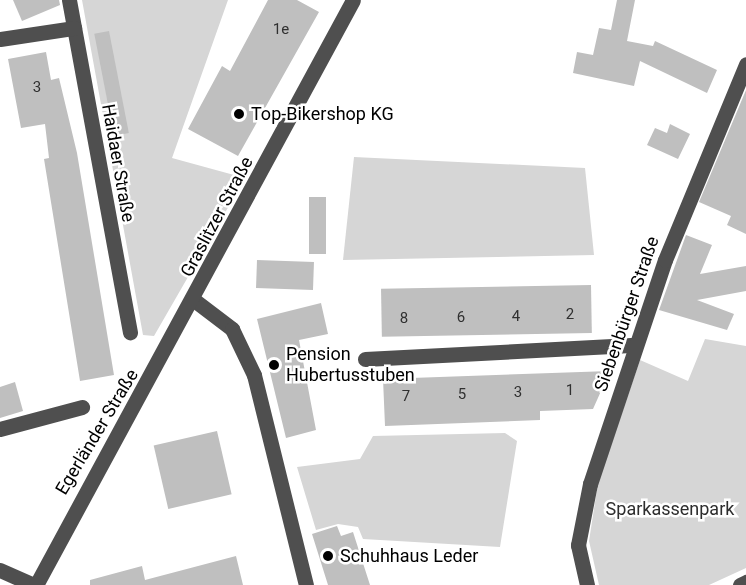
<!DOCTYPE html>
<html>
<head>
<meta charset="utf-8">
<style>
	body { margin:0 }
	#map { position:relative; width:746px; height:585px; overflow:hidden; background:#fff; font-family:Roboto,sans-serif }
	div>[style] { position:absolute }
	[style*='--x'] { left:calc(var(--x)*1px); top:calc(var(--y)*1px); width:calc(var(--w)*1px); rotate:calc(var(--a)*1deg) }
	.green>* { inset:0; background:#d6d6d6 }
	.building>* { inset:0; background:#bfbfbf; transform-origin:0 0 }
	.minor>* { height:15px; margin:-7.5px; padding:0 7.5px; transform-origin:7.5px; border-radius:7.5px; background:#4f4f4f }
	.dots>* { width:16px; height:16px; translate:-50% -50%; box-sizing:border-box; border:3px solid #fff; border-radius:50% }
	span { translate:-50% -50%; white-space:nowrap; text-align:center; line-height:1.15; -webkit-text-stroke:5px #fff; paint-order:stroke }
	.number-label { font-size:15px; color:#303030 }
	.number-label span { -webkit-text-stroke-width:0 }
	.poi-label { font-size:18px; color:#000 }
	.left { translate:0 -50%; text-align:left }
	.street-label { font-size:18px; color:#000 }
	.park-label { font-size:18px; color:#2d2d2d }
</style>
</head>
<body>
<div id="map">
	<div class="green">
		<div style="clip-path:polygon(82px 0,228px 0,172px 158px,245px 178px,154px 336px,143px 335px)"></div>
		<div style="clip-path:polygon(354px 157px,585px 168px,594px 255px,343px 260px)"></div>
		<div style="clip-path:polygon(705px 339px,746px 346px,746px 568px,709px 585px,599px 585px,589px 541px,598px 483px,640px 360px,688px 381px)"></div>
		<div style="clip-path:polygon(505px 433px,517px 441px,500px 547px,363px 539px,358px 527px,338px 524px,316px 530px,297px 467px,360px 459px,373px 436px)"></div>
	</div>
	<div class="building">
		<div style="clip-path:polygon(13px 0,59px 0,60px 5px,22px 21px)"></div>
		<div style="clip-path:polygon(268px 0,297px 0,319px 12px,238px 156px,188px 129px,222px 66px,230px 71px)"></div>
		<div style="clip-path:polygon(617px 0,635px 0,627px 41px,653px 46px,655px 41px,717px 70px,707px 93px,640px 61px,634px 86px,573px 73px,577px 52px,593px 55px,599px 28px,611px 30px)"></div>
		<div style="left:109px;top:31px;width:104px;height:15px;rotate:79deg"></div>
		<div style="clip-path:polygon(46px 52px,51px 80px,59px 78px,77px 153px,114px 375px,80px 381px,44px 159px,49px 158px,45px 124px,21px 128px,8px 59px)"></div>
		<div style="clip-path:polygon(746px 90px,746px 234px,727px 225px,731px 216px,699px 202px)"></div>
		<div style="clip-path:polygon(670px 124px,690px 134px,678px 159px,647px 145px,655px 128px,667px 133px)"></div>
		<div style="left:309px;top:197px;width:17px;height:57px"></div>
		<div style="clip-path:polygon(686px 235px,712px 245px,700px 274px,746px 266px,746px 291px,697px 300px,734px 314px,727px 330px,659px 310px)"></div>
		<div style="left:257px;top:260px;width:57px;height:28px;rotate:2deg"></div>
		<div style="left:591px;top:285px;width:48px;height:210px;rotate:89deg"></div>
		<div style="clip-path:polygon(321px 303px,328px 334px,299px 340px,316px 430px,286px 438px,257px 319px)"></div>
		<div style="clip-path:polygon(610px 371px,593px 409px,540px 411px,540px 420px,385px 426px,383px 379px)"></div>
		<div style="clip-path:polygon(15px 382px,23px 411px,0 418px,0 387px)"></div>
		<div style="left:217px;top:431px;width:65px;height:65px;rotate:77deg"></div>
		<div style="clip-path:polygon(337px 526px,341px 536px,353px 532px,370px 585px,328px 585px,312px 534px)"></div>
		<div style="clip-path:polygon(236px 556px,243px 585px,90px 585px,90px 580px,142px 566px,145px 580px)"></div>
	</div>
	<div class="minor">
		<div style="--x:69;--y:0;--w:338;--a:79.6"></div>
		<div style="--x:0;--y:39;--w:75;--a:-8.5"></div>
		<div style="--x:194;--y:300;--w:48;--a:37.3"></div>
		<div style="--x:232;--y:329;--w:51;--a:64.4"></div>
		<div style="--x:254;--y:375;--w:216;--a:76.1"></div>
		<div style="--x:365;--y:359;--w:271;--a:-3"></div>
		<div style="--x:0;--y:429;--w:85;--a:-15"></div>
		<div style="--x:0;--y:570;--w:36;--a:24"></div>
		<div style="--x:36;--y:585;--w:665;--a:-61.55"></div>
		<div style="--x:587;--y:585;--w:41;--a:-102.7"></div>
		<div style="--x:578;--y:545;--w:62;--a:-78.9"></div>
		<div style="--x:590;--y:484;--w:236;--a:-71.5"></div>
		<div style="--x:665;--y:260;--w:212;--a:-67.5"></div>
		<div style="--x:740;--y:585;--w:7;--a:-27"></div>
	</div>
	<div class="dots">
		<div style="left:239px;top:114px;background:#000"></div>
		<div style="left:274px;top:365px;background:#000"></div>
		<div style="left:328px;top:556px;background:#000"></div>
	</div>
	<div class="number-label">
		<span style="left:281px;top:30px">1e</span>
		<span style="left:37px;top:88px">3</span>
		<span style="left:570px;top:315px">2</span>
		<span style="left:516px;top:317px">4</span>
		<span style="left:461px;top:318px">6</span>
		<span style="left:404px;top:319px">8</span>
		<span style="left:570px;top:391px">1</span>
		<span style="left:518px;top:393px">3</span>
		<span style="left:462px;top:395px">5</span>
		<span style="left:406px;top:397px">7</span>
	</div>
	<div class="poi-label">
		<span class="left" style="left:251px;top:114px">Top-Bikershop KG</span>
		<span class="left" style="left:286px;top:365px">Pension<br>Hubertusstuben</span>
		<span class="left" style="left:340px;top:556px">Schuhhaus Leder</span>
	</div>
	<div class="street-label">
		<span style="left:118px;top:163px;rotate:80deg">Haidaer Straße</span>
		<span style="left:217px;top:217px;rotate:-62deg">Graslitzer Straße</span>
		<span style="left:627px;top:314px;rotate:-71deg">Siebenbürger Straße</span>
		<span style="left:97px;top:432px;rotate:-59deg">Egerländer Straße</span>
	</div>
	<div class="park-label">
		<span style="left:670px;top:509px">Sparkassenpark</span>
	</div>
</div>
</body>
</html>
